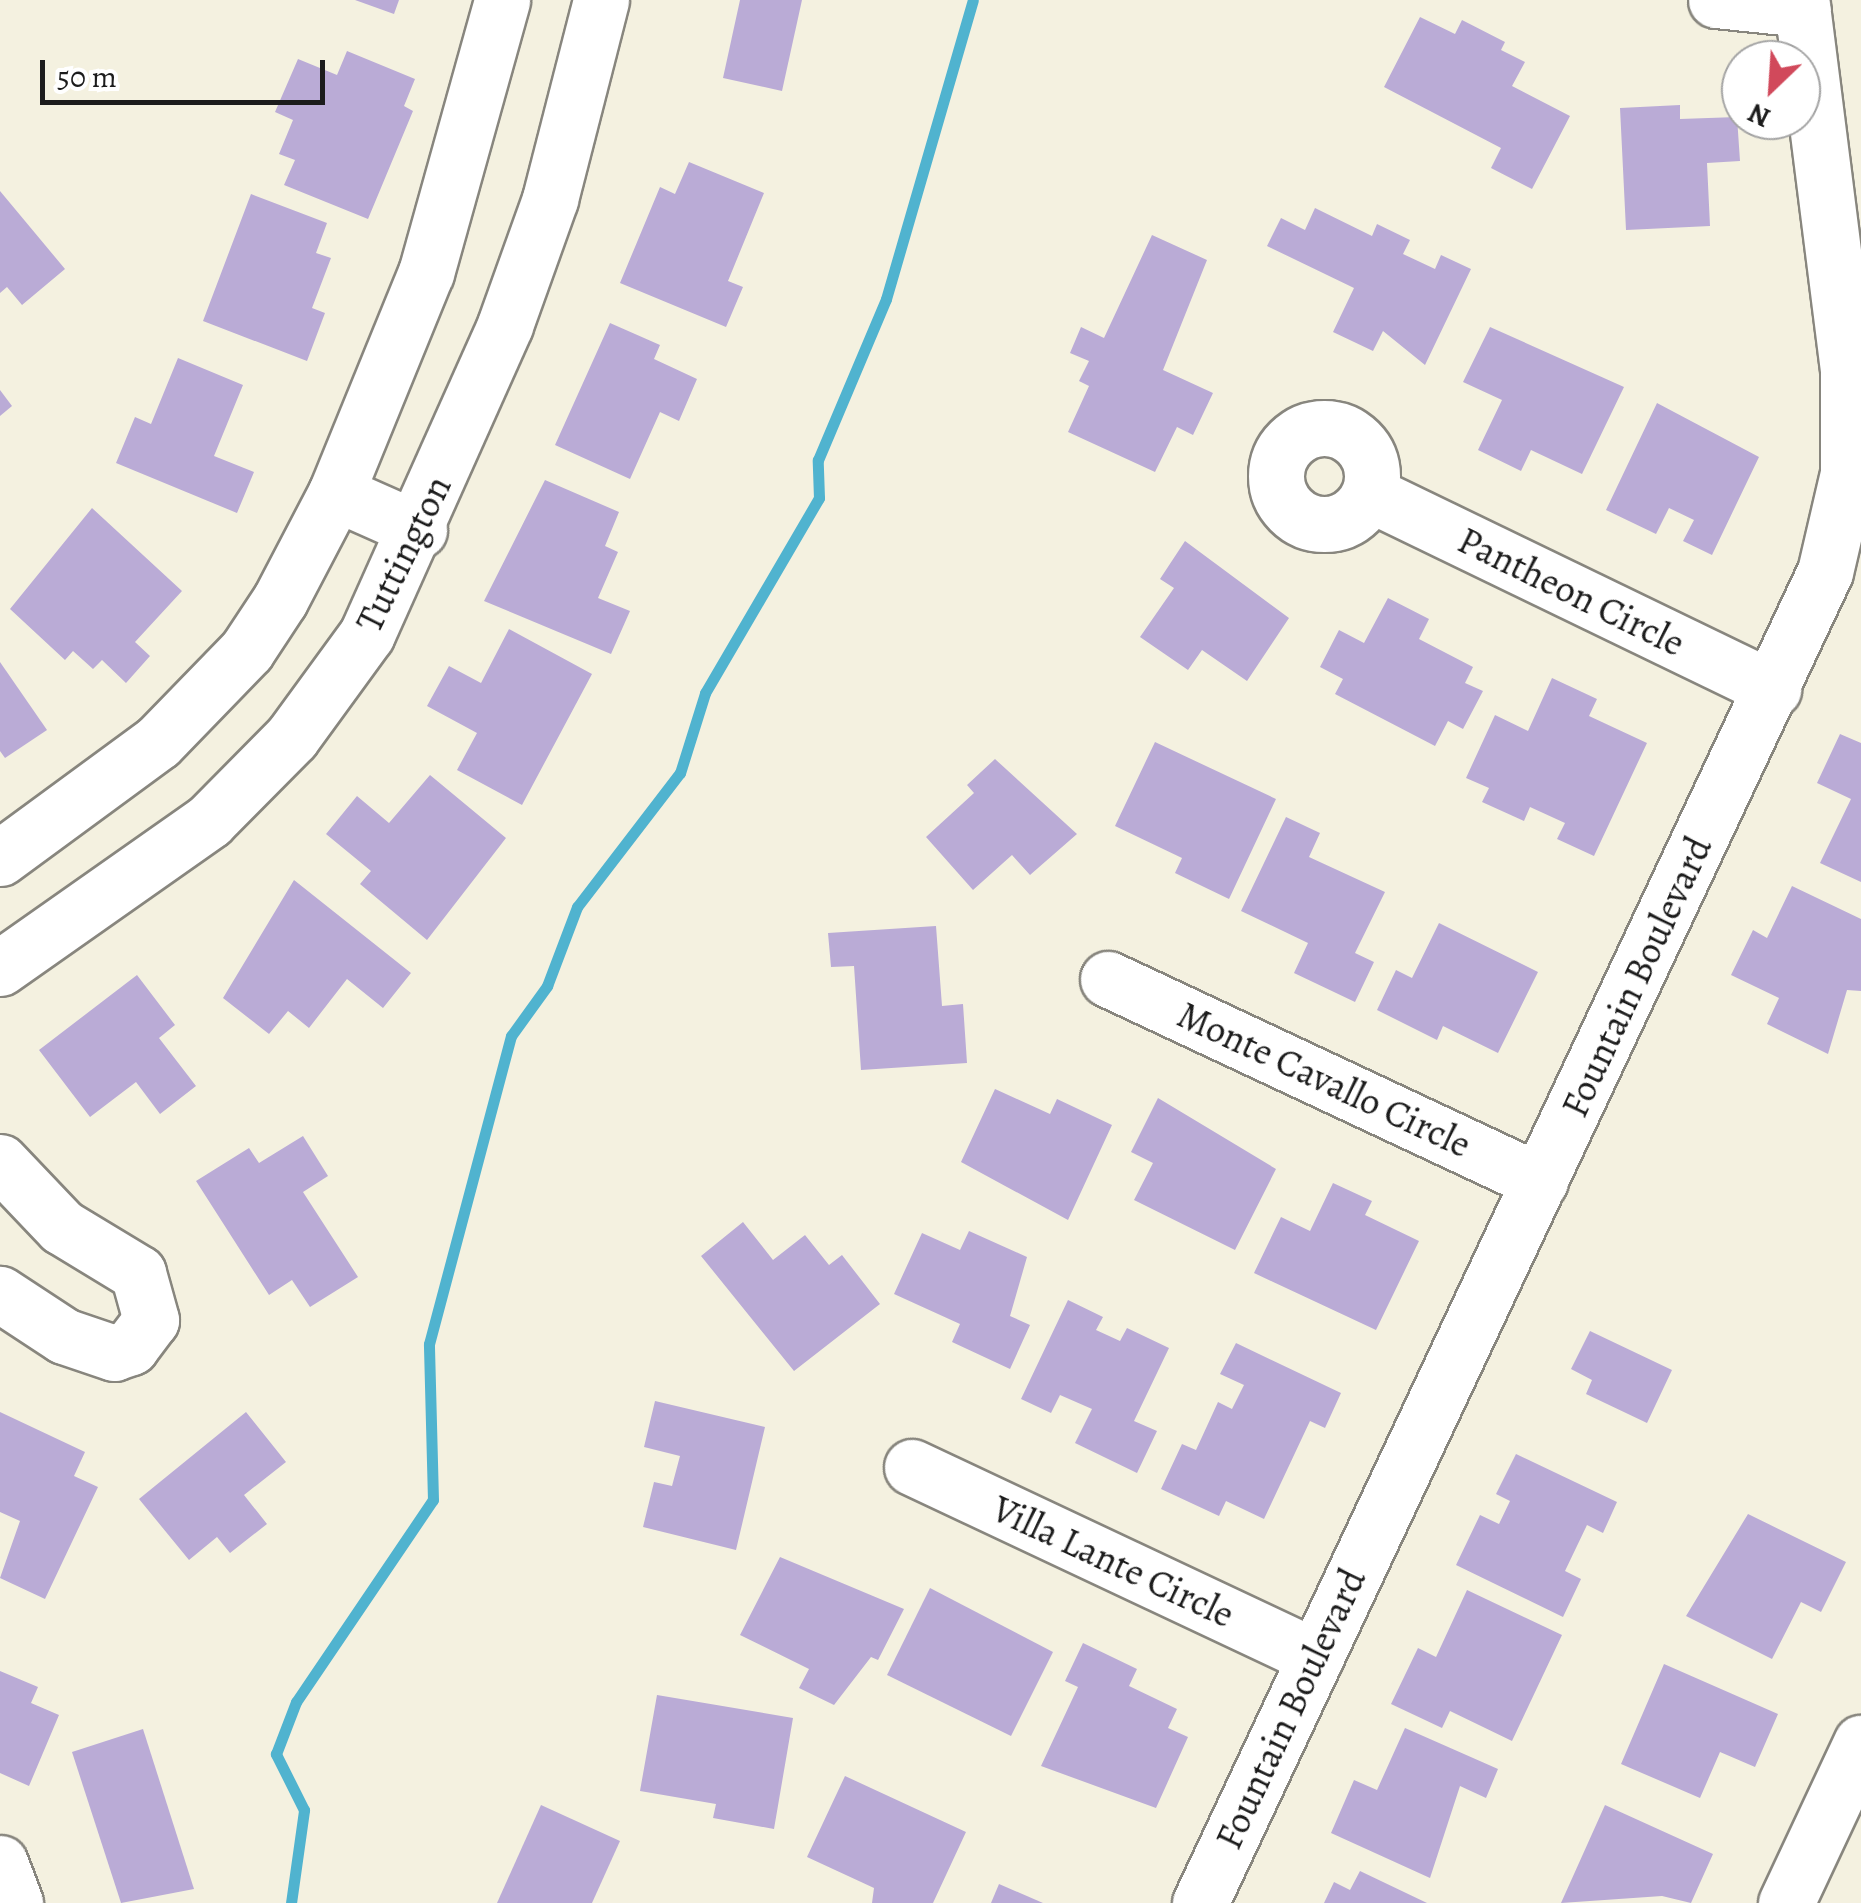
<!DOCTYPE html>
<style>
body{margin:0}
#map{position:relative;width:1861px;height:1903px;overflow:hidden;background:#f4f1e0;font-family:Alegreya,serif}
div>[style]{position:absolute}
[style*='--x']{left:calc(var(--x)*1px);top:calc(var(--y)*1px);width:calc(var(--w)*1px);rotate:calc(var(--a)*1deg)}
.stream>*{height:11px;margin:-5.5px;padding:0 5.5px;transform-origin:5.5px;border-radius:5.5px;background:#50b3cf}
.building>*{inset:0;background:#baabd6}
.roads{filter:drop-shadow(2px 0 #88867e) drop-shadow(-2px 0 #88867e) drop-shadow(0 2px #88867e) drop-shadow(0 -2px #88867e)}
.minor>*{height:55px;margin:-27.5px;padding:0 27.5px;transform-origin:27.5px;border-radius:27.5px;background:#fff}
.minor>.ring{margin:-27.5px;padding:0;box-sizing:content-box;background:none;border:55px solid #fff;border-radius:50%}
span{translate:-50% -50%;white-space:nowrap;text-align:center;line-height:1.15;-webkit-text-stroke:10px #fff;paint-order:stroke}
.street-label{font-size:38px;color:#1c1c1c}
.north{position:absolute;left:1721px;top:40px;width:100px;height:100px;box-sizing:border-box;background:#fff;border:2px solid #a4a4a4;border-radius:50%;rotate:205deg;font-size:28px;font-weight:700;line-height:40px;text-align:center;color:#1c1c1c}
.north::after{content:'';display:block;margin:auto;width:35px;height:45px;background:#d1495b;clip-path:polygon(50% 0,100% 100%,50% 72%,0 100%)}
.scale{position:absolute;left:40px;top:60px;width:285px;height:45px;box-sizing:border-box;border:5px solid #1c1c1c;border-top:0;padding-left:12px;font-size:30px;line-height:35px;white-space:nowrap;color:#1c1c1c;-webkit-text-stroke:8px #fff;paint-order:stroke}
</style>
<div id="map">
<div class="stream">
<div style="--x:291;--y:1903;--w:94;--a:-82"></div>
<div style="--x:304;--y:1810;--w:63;--a:-116.6"></div>
<div style="--x:276;--y:1754;--w:56;--a:-69"></div>
<div style="--x:296;--y:1702;--w:244;--a:-55.9"></div>
<div style="--x:433;--y:1500;--w:156;--a:-91.5"></div>
<div style="--x:429;--y:1344;--w:319;--a:-75.1"></div>
<div style="--x:511;--y:1036;--w:62;--a:-54.2"></div>
<div style="--x:547;--y:986;--w:85;--a:-69.2"></div>
<div style="--x:577;--y:907;--w:169;--a:-52.5"></div>
<div style="--x:680;--y:773;--w:84;--a:-72.6"></div>
<div style="--x:705;--y:693;--w:226;--a:-59.7"></div>
<div style="--x:819;--y:498;--w:38;--a:-92"></div>
<div style="--x:818;--y:460;--w:175;--a:-67.1"></div>
<div style="--x:886;--y:299;--w:311;--a:-73.8"></div>
</div>
<div class="building">
<div style="clip-path:polygon(355px 0,399px 0,394px 14px)"></div>
<div style="clip-path:polygon(740px 0,802px 0,782px 91px,723px 78px)"></div>
<div style="clip-path:polygon(1420px 17px,1455px 34px,1462px 20px,1505px 42px,1501px 50px,1525px 62px,1512px 86px,1570px 116px,1532px 189px,1491px 168px,1501px 148px,1384px 87px)"></div>
<div style="clip-path:polygon(347px 51px,415px 79px,404px 106px,413px 111px,368px 219px,284px 185px,295px 160px,279px 154px,293px 120px,275px 112px,298px 59px,337px 75px)"></div>
<div style="clip-path:polygon(1680px 105px,1680px 119px,1737px 117px,1740px 161px,1707px 163px,1710px 226px,1626px 230px,1620px 108px)"></div>
<div style="clip-path:polygon(689px 162px,764px 193px,728px 281px,743px 287px,726px 327px,620px 283px,660px 187px,675px 194px)"></div>
<div style="clip-path:polygon(0 191px,65px 269px,22px 305px,7px 287px,0 293px)"></div>
<div style="clip-path:polygon(251px 194px,327px 223px,316px 253px,331px 258px,312px 308px,325px 313px,307px 361px,203px 321px)"></div>
<div style="clip-path:polygon(1315px 208px,1372px 236px,1377px 224px,1410px 240px,1403px 254px,1435px 269px,1441px 255px,1471px 269px,1425px 365px,1383px 331px,1373px 351px,1333px 332px,1354px 288px,1267px 246px,1281px 218px,1305px 230px)"></div>
<div style="clip-path:polygon(1152px 235px,1207px 260px,1163px 370px,1213px 393px,1193px 435px,1177px 427px,1155px 472px,1068px 432px,1089px 386px,1079px 381px,1089px 361px,1070px 353px,1081px 327px,1104px 338px)"></div>
<div style="clip-path:polygon(610px 323px,660px 345px,654px 359px,697px 379px,679px 421px,660px 412px,630px 479px,555px 445px)"></div>
<div style="clip-path:polygon(1490px 327px,1624px 387px,1582px 474px,1531px 450px,1521px 471px,1478px 450px,1502px 400px,1463px 382px)"></div>
<div style="clip-path:polygon(178px 358px,243px 385px,214px 456px,254px 472px,237px 513px,116px 463px,135px 417px,151px 424px)"></div>
<div style="clip-path:polygon(0 390px,12px 406px,0 416px)"></div>
<div style="clip-path:polygon(1657px 403px,1759px 457px,1712px 555px,1683px 541px,1694px 520px,1669px 508px,1656px 534px,1606px 510px)"></div>
<div style="clip-path:polygon(545px 480px,619px 512px,605px 546px,618px 552px,598px 598px,630px 611px,611px 654px,484px 601px)"></div>
<div style="clip-path:polygon(92px 508px,182px 591px,135px 642px,150px 656px,126px 683px,102px 660px,93px 669px,73px 651px,65px 660px,10px 609px)"></div>
<div style="clip-path:polygon(1185px 541px,1289px 618px,1247px 681px,1202px 650px,1188px 670px,1140px 637px,1174px 588px,1160px 579px)"></div>
<div style="clip-path:polygon(1388px 598px,1429px 619px,1419px 639px,1473px 667px,1465px 683px,1483px 691px,1463px 729px,1448px 721px,1435px 746px,1335px 694px,1343px 679px,1320px 667px,1339px 630px,1364px 643px)"></div>
<div style="clip-path:polygon(509px 629px,592px 674px,522px 805px,457px 770px,477px 733px,427px 706px,449px 666px,481px 683px)"></div>
<div style="clip-path:polygon(0 662px,47px 730px,5px 758px,0 751px)"></div>
<div style="clip-path:polygon(1552px 678px,1597px 699px,1589px 716px,1647px 743px,1594px 856px,1557px 839px,1565px 823px,1530px 807px,1524px 821px,1482px 802px,1489px 788px,1466px 778px,1495px 715px,1528px 731px)"></div>
<div style="clip-path:polygon(1840px 734px,1861px 743px,1861px 882px,1820px 863px,1851px 799px,1817px 783px)"></div>
<div style="clip-path:polygon(1155px 742px,1276px 799px,1229px 899px,1175px 873px,1182px 858px,1115px 826px)"></div>
<div style="clip-path:polygon(995px 759px,1077px 834px,1030px 875px,1012px 855px,973px 890px,926px 837px,974px 793px,967px 785px)"></div>
<div style="clip-path:polygon(430px 775px,506px 838px,427px 940px,360px 884px,371px 871px,326px 834px,357px 796px,389px 823px)"></div>
<div style="clip-path:polygon(1286px 817px,1320px 833px,1309px 857px,1385px 892px,1355px 953px,1374px 962px,1355px 1002px,1294px 973px,1308px 943px,1241px 911px)"></div>
<div style="clip-path:polygon(294px 880px,411px 973px,383px 1008px,347px 979px,309px 1028px,288px 1011px,269px 1034px,223px 998px)"></div>
<div style="clip-path:polygon(1792px 886px,1861px 919px,1861px 991px,1847px 990px,1828px 1054px,1767px 1024px,1779px 998px,1731px 975px,1753px 930px,1767px 938px)"></div>
<div style="clip-path:polygon(1439px 923px,1538px 972px,1498px 1053px,1443px 1026px,1437px 1040px,1377px 1010px,1396px 970px,1412px 978px)"></div>
<div style="clip-path:polygon(936px 926px,942px 1006px,963px 1004px,967px 1063px,861px 1070px,854px 966px,831px 967px,828px 933px)"></div>
<div style="clip-path:polygon(137px 975px,175px 1025px,159px 1038px,196px 1086px,160px 1114px,136px 1082px,90px 1117px,39px 1050px)"></div>
<div style="clip-path:polygon(995px 1089px,1050px 1114px,1057px 1099px,1112px 1125px,1068px 1220px,961px 1162px)"></div>
<div style="clip-path:polygon(1158px 1098px,1276px 1169px,1235px 1250px,1134px 1200px,1153px 1163px,1131px 1152px)"></div>
<div style="clip-path:polygon(303px 1136px,328px 1176px,303px 1192px,358px 1277px,310px 1307px,292px 1280px,269px 1295px,196px 1181px,249px 1148px,259px 1163px)"></div>
<div style="clip-path:polygon(1333px 1183px,1372px 1201px,1365px 1215px,1419px 1241px,1376px 1330px,1254px 1273px,1281px 1217px,1310px 1231px)"></div>
<div style="clip-path:polygon(743px 1222px,773px 1260px,805px 1235px,829px 1265px,842px 1255px,880px 1304px,794px 1371px,701px 1256px)"></div>
<div style="clip-path:polygon(969px 1231px,1027px 1257px,1010px 1316px,1030px 1325px,1010px 1369px,952px 1342px,960px 1324px,894px 1294px,922px 1233px,960px 1250px)"></div>
<div style="clip-path:polygon(1068px 1300px,1103px 1317px,1096px 1330px,1120px 1341px,1127px 1328px,1169px 1348px,1134px 1421px,1157px 1431px,1137px 1473px,1075px 1443px,1092px 1409px,1060px 1395px,1051px 1413px,1021px 1399px)"></div>
<div style="clip-path:polygon(1590px 1331px,1672px 1370px,1647px 1423px,1586px 1394px,1592px 1380px,1571px 1369px)"></div>
<div style="clip-path:polygon(1236px 1343px,1341px 1393px,1325px 1428px,1310px 1421px,1264px 1519px,1226px 1501px,1219px 1516px,1161px 1489px,1182px 1444px,1196px 1450px,1218px 1402px,1232px 1409px,1244px 1385px,1220px 1374px)"></div>
<div style="clip-path:polygon(655px 1401px,765px 1427px,736px 1550px,643px 1527px,654px 1482px,672px 1486px,680px 1456px,644px 1447px)"></div>
<div style="clip-path:polygon(0 1412px,85px 1452px,74px 1476px,98px 1487px,45px 1599px,0 1578px,20px 1521px,0 1512px)"></div>
<div style="clip-path:polygon(246px 1412px,286px 1462px,244px 1495px,267px 1524px,230px 1553px,217px 1537px,189px 1560px,139px 1499px)"></div>
<div style="clip-path:polygon(1516px 1454px,1617px 1502px,1603px 1533px,1587px 1525px,1565px 1571px,1581px 1579px,1563px 1617px,1456px 1565px,1480px 1515px,1499px 1524px,1510px 1501px,1496px 1494px)"></div>
<div style="clip-path:polygon(1748px 1514px,1846px 1562px,1821px 1612px,1801px 1602px,1772px 1659px,1686px 1616px)"></div>
<div style="clip-path:polygon(780px 1557px,904px 1609px,878px 1660px,871px 1657px,834px 1705px,799px 1688px,809px 1669px,740px 1635px)"></div>
<div style="clip-path:polygon(930px 1588px,1053px 1652px,1011px 1736px,887px 1675px)"></div>
<div style="clip-path:polygon(1467px 1590px,1562px 1635px,1512px 1741px,1450px 1711px,1442px 1728px,1391px 1704px,1418px 1648px,1436px 1657px)"></div>
<div style="clip-path:polygon(1083px 1643px,1137px 1669px,1129px 1686px,1177px 1709px,1168px 1728px,1188px 1737px,1156px 1808px,1041px 1766px,1078px 1687px,1065px 1681px)"></div>
<div style="clip-path:polygon(1664px 1664px,1778px 1714px,1755px 1767px,1720px 1752px,1700px 1798px,1621px 1764px)"></div>
<div style="clip-path:polygon(0 1671px,38px 1687px,31px 1703px,59px 1715px,29px 1786px,0 1773px)"></div>
<div style="clip-path:polygon(657px 1695px,793px 1718px,774px 1829px,713px 1818px,716px 1804px,640px 1791px)"></div>
<div style="clip-path:polygon(1405px 1728px,1498px 1769px,1486px 1798px,1460px 1786px,1430px 1878px,1331px 1833px,1354px 1780px,1377px 1790px)"></div>
<div style="clip-path:polygon(143px 1729px,194px 1889px,121px 1903px,72px 1752px)"></div>
<div style="clip-path:polygon(845px 1776px,966px 1832px,933px 1903px,872px 1903px,874px 1888px,807px 1857px)"></div>
<div style="clip-path:polygon(541px 1805px,620px 1841px,592px 1903px,497px 1903px)"></div>
<div style="clip-path:polygon(1605px 1805px,1713px 1854px,1691px 1903px,1662px 1896px,1561px 1903px)"></div>
<div style="clip-path:polygon(1360px 1871px,1427px 1903px,1324px 1903px,1334px 1882px,1350px 1890px)"></div>
<div style="clip-path:polygon(999px 1884px,1043px 1903px,991px 1903px)"></div>
</div>
<div class="roads">
<div class="minor">
<div style="--x:1716;--y:0;--w:87;--a:5.9"></div>
<div class="ring" style="left:1276px;top:428px;width:41px;height:41px"></div>
<div style="--x:336;--y:493;--w:91;--a:24"></div>
<div style="--x:1370;--y:494;--w:448;--a:25.8"></div>
<div style="--x:0;--y:858;--w:196;--a:-36.3"></div>
<div style="--x:158;--y:742;--w:128;--a:-45.9"></div>
<div style="--x:247;--y:650;--w:60;--a:-56.6"></div>
<div style="--x:280;--y:600;--w:121;--a:-62.4"></div>
<div style="--x:336;--y:493;--w:238;--a:-67.8"></div>
<div style="--x:426;--y:273;--w:283;--a:-74.4"></div>
<div style="--x:0;--y:968;--w:256;--a:-35.1"></div>
<div style="--x:209;--y:821;--w:118;--a:-45.3"></div>
<div style="--x:292;--y:737;--w:127;--a:-53.9"></div>
<div style="--x:367;--y:634;--w:338;--a:-65.9"></div>
<div style="--x:505;--y:325;--w:134;--a:-70.3"></div>
<div style="--x:550;--y:199;--w:205;--a:-75.6"></div>
<div style="--x:1108;--y:979;--w:477;--a:25.1"></div>
<div style="--x:0;--y:1162;--w:90;--a:46.4"></div>
<div style="--x:62;--y:1227;--w:89;--a:31.2"></div>
<div style="--x:138;--y:1273;--w:49;--a:74.5"></div>
<div style="--x:151;--y:1320;--w:34;--a:127"></div>
<div style="--x:131;--y:1347;--w:18;--a:161"></div>
<div style="--x:114;--y:1353;--w:53;--a:-161.2"></div>
<div style="--x:64;--y:1336;--w:77;--a:-146.7"></div>
<div style="--x:912;--y:1467;--w:446;--a:25.2"></div>
<div style="--x:0;--y:1863;--w:43;--a:69.4"></div>
<div style="--x:1200;--y:1903;--w:1470;--a:-64.85"></div>
<div style="--x:1825;--y:572;--w:102;--a:-76.9"></div>
<div style="--x:1848;--y:473;--w:103;--a:-90"></div>
<div style="--x:1848;--y:370;--w:373;--a:-97.2"></div>
<div style="--x:1786;--y:1903;--w:177;--a:-64.9"></div>
</div>
</div>
<div class="street-label">
<span style="left:404px;top:554px;rotate:-64deg">Tuttington</span>
<span style="left:1571px;top:592px;rotate:26deg">Pantheon Circle</span>
<span style="left:1637px;top:977px;rotate:-65deg">Fountain Boulevard</span>
<span style="left:1324px;top:1080px;rotate:25deg">Monte Cavallo Circle</span>
<span style="left:1113px;top:1562px;rotate:25deg">Villa Lante Circle</span>
<span style="left:1291px;top:1709px;rotate:-65deg">Fountain Boulevard</span>
</div>
<div class="north">N</div>
<div class="scale">50 m</div>
</div>
